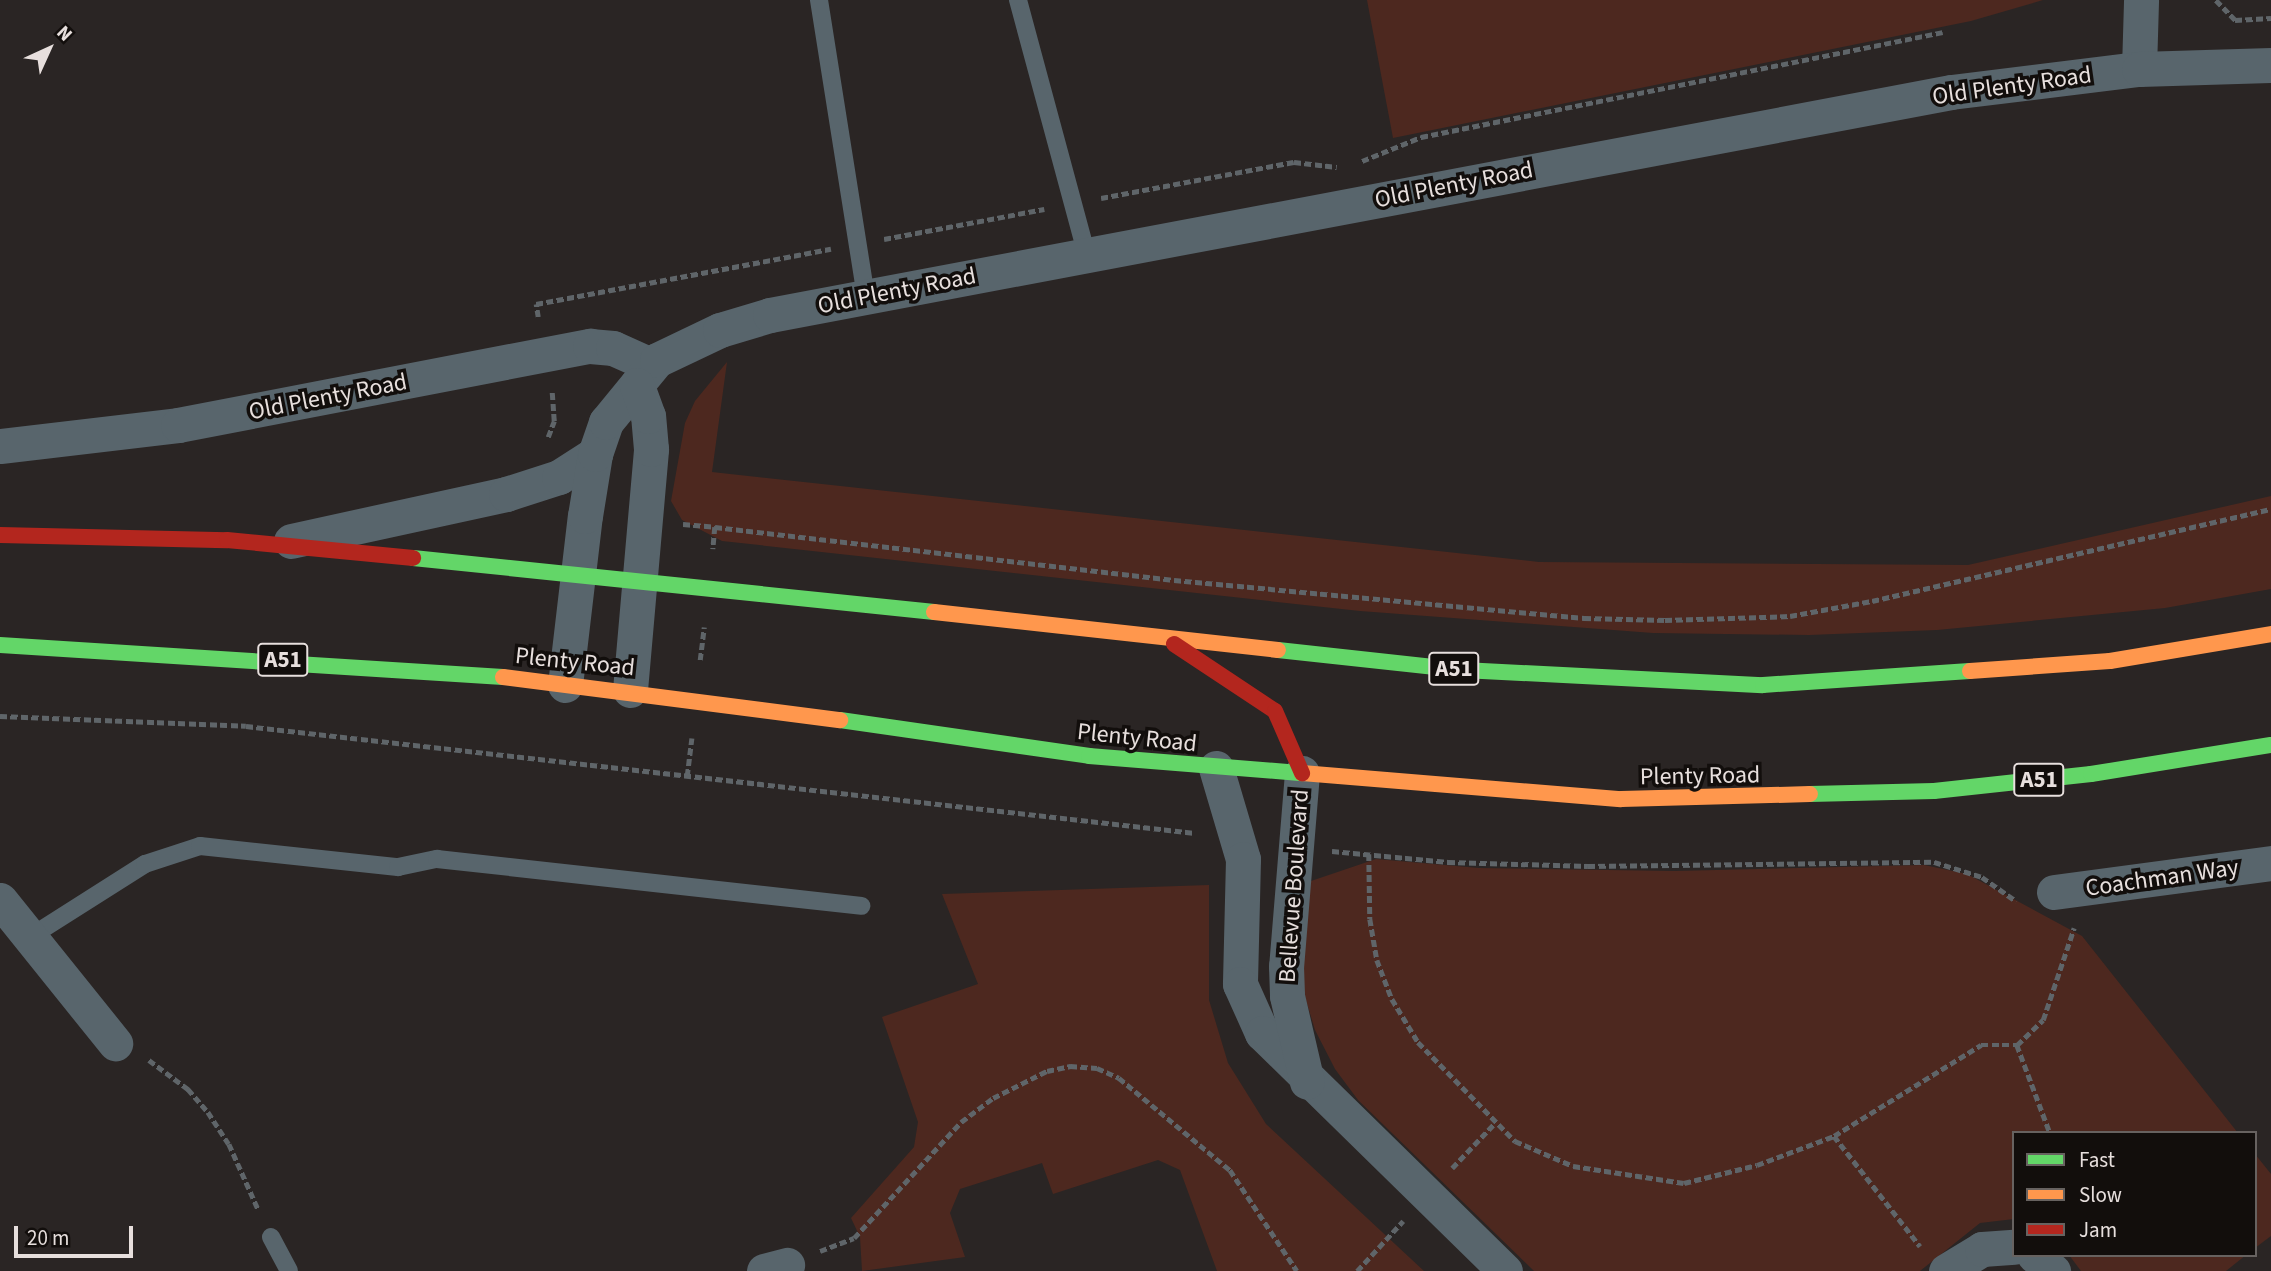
<!DOCTYPE html>
<style>
body{margin:0}
#map{position:relative;width:2271px;height:1271px;overflow:hidden;background:#2a2524;font-family:"Source Sans 3",sans-serif}
div>[style]{position:absolute}
[style*='--x']{left:calc(var(--x)*1px);top:calc(var(--y)*1px);width:calc(var(--w)*1px);rotate:calc(var(--a)*1deg)}
.green>*{inset:0;background:#4d281f}
.path>*{height:4.5px;margin-top:-2.25px;transform-origin:0;background:repeating-linear-gradient(90deg,#5f6569 0 7px,transparent 0 10.5px)}
.lane>*{height:18px;margin:-9px;padding:0 9px;transform-origin:9px;border-radius:9px;background:#58656c}
.street>*{height:35px;margin:-17.5px;padding:0 17.5px;transform-origin:17.5px;border-radius:17.5px;background:#58656c}
.fast>*{height:16px;margin:-8px;padding:0 8px;transform-origin:8px;border-radius:8px;background:#63d668}
.slow>*{height:16px;margin:-8px;padding:0 8px;transform-origin:8px;border-radius:8px;background:#ff974d}
.jam>*{height:16px;margin:-8px;padding:0 8px;transform-origin:8px;border-radius:8px;background:#b3261e}
span{translate:-50% -50%;white-space:nowrap;text-align:center;line-height:1.15;-webkit-text-stroke:7px #120e0c;paint-order:stroke}
.shield-label span{padding:2px 5px;background:#120e0c;border:2px solid;border-radius:5px;-webkit-text-stroke-width:0}
.shield-label{font-size:23px;color:#e7dfdd;font-weight:700}
.street-label{font-size:24px;color:#e7dfdd}
.legend{position:absolute;left:2012px;top:1131px;width:245px;height:126px;box-sizing:border-box;background:#120e0c;border:2px solid #676260;margin:0;padding:9px 12px;list-style:none;font-size:21px;color:#e7dfdd}
.legend li{display:flex;align-items:center;gap:14px;height:35px}
.legend b{width:35px;border:2px solid #676260}
.north{position:absolute;left:14px;top:14px;width:70px;height:70px;-webkit-text-stroke:5px #120e0c;paint-order:stroke;rotate:45deg;font-size:19px;font-weight:700;line-height:28px;text-align:center;color:#e7dfdd}
.north::after{content:'';display:block;margin:auto;width:24px;height:32px;background:#e7dfdd;clip-path:polygon(50% 0,100% 100%,50% 72%,0 100%)}
.scale{position:absolute;left:14px;top:1226px;width:119px;height:32px;box-sizing:border-box;border:4px solid #e7dfdd;border-top:0;padding-left:9px;font-size:21px;line-height:24px;white-space:nowrap;color:#e7dfdd;-webkit-text-stroke:5px #120e0c;paint-order:stroke}
</style>
<div id="map">
<div class="green">
<div style="clip-path:polygon(1367px 0,2043px 0,1971px 21px,1393px 138px)"></div>
<div style="clip-path:polygon(727px 362px,712px 472px,1539px 562px,1968px 565px,2271px 496px,2271px 589px,2165px 608px,1937px 630px,1809px 635px,1653px 633px,1360px 611px,722px 541px,682px 520px,671px 501px,685px 423px,695px 401px)"></div>
<div style="clip-path:polygon(1376px 859px,1479px 868px,1674px 871px,1924px 865px,1967px 874px,2082px 936px,2238px 1133px,2014px 1133px,2014px 1219px,1980px 1223px,1920px 1271px,1534px 1271px,1358px 1100px,1335px 1069px,1315px 1030px,1302px 987px,1302px 934px,1311px 881px)"></div>
<div style="clip-path:polygon(1209px 885px,1209px 1000px,1228px 1063px,1266px 1124px,1424px 1271px,1217px 1271px,1180px 1170px,1158px 1160px,1053px 1194px,1042px 1163px,960px 1189px,950px 1213px,965px 1257px,862px 1271px,860px 1237px,851px 1218px,914px 1147px,918px 1122px,882px 1017px,978px 984px,942px 894px)"></div>
<div style="clip-path:polygon(2255px 1154px,2271px 1174px,2271px 1236px,2255px 1248px)"></div>
<div style="clip-path:polygon(2069px 1255px,2246px 1255px,2226px 1271px,2081px 1271px)"></div>
</div>
<div class="path">
<div style="--x:2216;--y:0;--w:28;--a:46"></div>
<div style="--x:2235;--y:20;--w:36;--a:-3"></div>
<div style="--x:1362;--y:161;--w:64;--a:-22.1"></div>
<div style="--x:1421;--y:137;--w:532;--a:-11.37"></div>
<div style="--x:1101;--y:198;--w:196;--a:-10.6"></div>
<div style="--x:1294;--y:162;--w:43;--a:6.6"></div>
<div style="--x:884;--y:239;--w:163;--a:-10.6"></div>
<div style="--x:538;--y:317;--w:13;--a:-99"></div>
<div style="--x:536;--y:304;--w:300;--a:-10.6"></div>
<div style="--x:548;--y:437;--w:17;--a:-69"></div>
<div style="--x:554;--y:421;--w:30;--a:-94"></div>
<div style="--x:683;--y:524;--w:32;--a:5"></div>
<div style="--x:715;--y:527;--w:22;--a:95"></div>
<div style="--x:715;--y:527;--w:462;--a:6.6"></div>
<div style="--x:1174;--y:580;--w:412;--a:5.3"></div>
<div style="--x:1584;--y:618;--w:81;--a:1.4"></div>
<div style="--x:1665;--y:620;--w:125;--a:-1.8"></div>
<div style="--x:1790;--y:616;--w:83;--a:-10.4"></div>
<div style="--x:1872;--y:601;--w:409;--a:-13"></div>
<div style="--x:700;--y:660;--w:33;--a:-83"></div>
<div style="--x:0;--y:716;--w:246;--a:2.3"></div>
<div style="--x:246;--y:726;--w:955;--a:6.43"></div>
<div style="--x:687;--y:776;--w:38;--a:-83"></div>
<div style="--x:1332;--y:851;--w:117;--a:5.4"></div>
<div style="--x:1448;--y:862;--w:140;--a:1.6"></div>
<div style="--x:1588;--y:866;--w:346;--a:-0.7"></div>
<div style="--x:1934;--y:862;--w:50;--a:17.4"></div>
<div style="--x:1982;--y:877;--w:42;--a:35.2"></div>
<div style="--x:1369;--y:854;--w:65;--a:89.1"></div>
<div style="--x:1370;--y:919;--w:42;--a:80.3"></div>
<div style="--x:1377;--y:960;--w:42;--a:69"></div>
<div style="--x:1392;--y:999;--w:50;--a:58.8"></div>
<div style="--x:1418;--y:1042;--w:139;--a:45.6"></div>
<div style="--x:1515;--y:1141;--w:63;--a:23.3"></div>
<div style="--x:1573;--y:1166;--w:112;--a:8.7"></div>
<div style="--x:1684;--y:1183;--w:75;--a:-13.9"></div>
<div style="--x:1757;--y:1165;--w:82;--a:-20.6"></div>
<div style="--x:1834;--y:1136;--w:140;--a:52"></div>
<div style="--x:2017;--y:1045;--w:94;--a:69.4"></div>
<div style="--x:149;--y:1060;--w:49;--a:36.6"></div>
<div style="--x:188;--y:1089;--w:30;--a:49"></div>
<div style="--x:208;--y:1112;--w:38;--a:57"></div>
<div style="--x:229;--y:1144;--w:73;--a:65.9"></div>
<div style="--x:1834;--y:1136;--w:173;--a:-31.8"></div>
<div style="--x:1981;--y:1045;--w:36;--a:0"></div>
<div style="--x:2017;--y:1045;--w:36;--a:-44"></div>
<div style="--x:2043;--y:1020;--w:97;--a:-71.4"></div>
<div style="--x:1452;--y:1168;--w:62;--a:-46.3"></div>
<div style="--x:820;--y:1251;--w:36;--a:-21"></div>
<div style="--x:854;--y:1238;--w:158;--a:-47.3"></div>
<div style="--x:961;--y:1122;--w:40;--a:-37"></div>
<div style="--x:993;--y:1098;--w:60;--a:-26.6"></div>
<div style="--x:1047;--y:1071;--w:24;--a:-12"></div>
<div style="--x:1070;--y:1066;--w:27;--a:4"></div>
<div style="--x:1097;--y:1068;--w:24;--a:24"></div>
<div style="--x:1119;--y:1078;--w:144;--a:39.7"></div>
<div style="--x:1230;--y:1170;--w:121;--a:56.4"></div>
<div style="--x:1357;--y:1271;--w:68;--a:-47.4"></div>
</div>
<div class="lane">
<div style="--x:819;--y:0;--w:301;--a:81"></div>
<div style="--x:1018;--y:0;--w:265;--a:74.9"></div>
<div style="--x:30;--y:937;--w:136;--a:-32.4"></div>
<div style="--x:145;--y:864;--w:58;--a:-18.1"></div>
<div style="--x:200;--y:846;--w:199;--a:6.1"></div>
<div style="--x:398;--y:867;--w:40;--a:-12"></div>
<div style="--x:437;--y:859;--w:427;--a:6.3"></div>
<div style="--x:271;--y:1237;--w:38;--a:62"></div>
</div>
<div class="street">
<div style="--x:2139;--y:69;--w:69;--a:-88.3"></div>
<div style="--x:0;--y:446;--w:179;--a:-6.7"></div>
<div style="--x:178;--y:425;--w:420;--a:-10.9"></div>
<div style="--x:590;--y:346;--w:23;--a:5"></div>
<div style="--x:613;--y:348;--w:42;--a:24.1"></div>
<div style="--x:291;--y:541;--w:220;--a:-12.3"></div>
<div style="--x:506;--y:494;--w:56;--a:-17.8"></div>
<div style="--x:559;--y:477;--w:43;--a:-32.6"></div>
<div style="--x:565;--y:685;--w:170;--a:-83.3"></div>
<div style="--x:585;--y:516;--w:63;--a:-80.8"></div>
<div style="--x:595;--y:454;--w:34;--a:-71"></div>
<div style="--x:606;--y:422;--w:80;--a:-50.6"></div>
<div style="--x:657;--y:360;--w:70;--a:-25.5"></div>
<div style="--x:720;--y:330;--w:52;--a:-16.7"></div>
<div style="--x:770;--y:315;--w:1202;--a:-10.69"></div>
<div style="--x:1951;--y:92;--w:189;--a:-7"></div>
<div style="--x:2139;--y:69;--w:132;--a:-1.7"></div>
<div style="--x:630;--y:690;--w:242;--a:-85"></div>
<div style="--x:651;--y:449;--w:33;--a:-95"></div>
<div style="--x:648;--y:416;--w:33;--a:-110"></div>
<div style="--x:1216;--y:768;--w:95;--a:73.5"></div>
<div style="--x:1243;--y:859;--w:125;--a:91.4"></div>
<div style="--x:1240;--y:984;--w:54;--a:65.8"></div>
<div style="--x:1262;--y:1033;--w:340;--a:44.4"></div>
<div style="--x:1302;--y:773;--w:194;--a:94.7"></div>
<div style="--x:1286;--y:966;--w:30;--a:88"></div>
<div style="--x:1287;--y:996;--w:88;--a:76.9"></div>
<div style="--x:2054;--y:892;--w:219;--a:-7.6"></div>
<div style="--x:0;--y:900;--w:184;--a:51.2"></div>
<div style="--x:2034;--y:1255;--w:25;--a:40"></div>
<div style="--x:764;--y:1271;--w:24;--a:-15"></div>
<div style="--x:1946;--y:1271;--w:42;--a:-31.4"></div>
<div style="--x:1982;--y:1249;--w:32;--a:-4"></div>
</div>
<div class="fast">
<div style="--x:413;--y:558;--w:524;--a:5.92"></div>
<div style="--x:0;--y:645;--w:504;--a:3.64"></div>
<div style="--x:1278;--y:650;--w:186;--a:6.2"></div>
<div style="--x:1463;--y:670;--w:300;--a:2.9"></div>
<div style="--x:1763;--y:685;--w:207;--a:-3.9"></div>
<div style="--x:840;--y:720;--w:252;--a:8.2"></div>
<div style="--x:1089;--y:756;--w:214;--a:4.6"></div>
<div style="--x:1810;--y:794;--w:124;--a:-1.4"></div>
<div style="--x:1934;--y:791;--w:158;--a:-6.2"></div>
<div style="--x:2091;--y:774;--w:182;--a:-9.2"></div>
</div>
<div class="slow">
<div style="--x:934;--y:612;--w:346;--a:6.3"></div>
<div style="--x:1970;--y:671;--w:140;--a:-4.1"></div>
<div style="--x:2110;--y:661;--w:163;--a:-9.5"></div>
<div style="--x:503;--y:677;--w:340;--a:7.3"></div>
<div style="--x:1302;--y:773;--w:320;--a:4.7"></div>
<div style="--x:1621;--y:799;--w:189;--a:-1.5"></div>
</div>
<div class="jam">
<div style="--x:0;--y:535;--w:227;--a:1.3"></div>
<div style="--x:227;--y:540;--w:187;--a:5.5"></div>
<div style="--x:1174;--y:644;--w:121;--a:33.6"></div>
<div style="--x:1275;--y:711;--w:68;--a:66.5"></div>
</div>
<div class="shield-label">
<span style="left:283px;top:660px">A51</span>
<span style="left:1454px;top:669px">A51</span>
<span style="left:2039px;top:780px">A51</span>
</div>
<div class="street-label">
<span style="left:2012px;top:86px;rotate:-8deg">Old Plenty Road</span>
<span style="left:1454px;top:185px;rotate:-11deg">Old Plenty Road</span>
<span style="left:897px;top:291px;rotate:-11deg">Old Plenty Road</span>
<span style="left:328px;top:397px;rotate:-11deg">Old Plenty Road</span>
<span style="left:575px;top:662px;rotate:6deg">Plenty Road</span>
<span style="left:1137px;top:738px;rotate:6deg">Plenty Road</span>
<span style="left:1700px;top:776px;rotate:-1deg">Plenty Road</span>
<span style="left:2162px;top:878px;rotate:-8deg">Coachman Way</span>
<span style="left:1294px;top:886px;rotate:-86deg">Bellevue Boulevard</span>
</div>
<ul class="legend">
<li><b style="height:9px;background:#63d668"></b>Fast</li>
<li><b style="height:9px;background:#ff974d"></b>Slow</li>
<li><b style="height:9px;background:#b3261e"></b>Jam</li>
</ul>
<div class="north">N</div>
<div class="scale">20 m</div>
</div>
